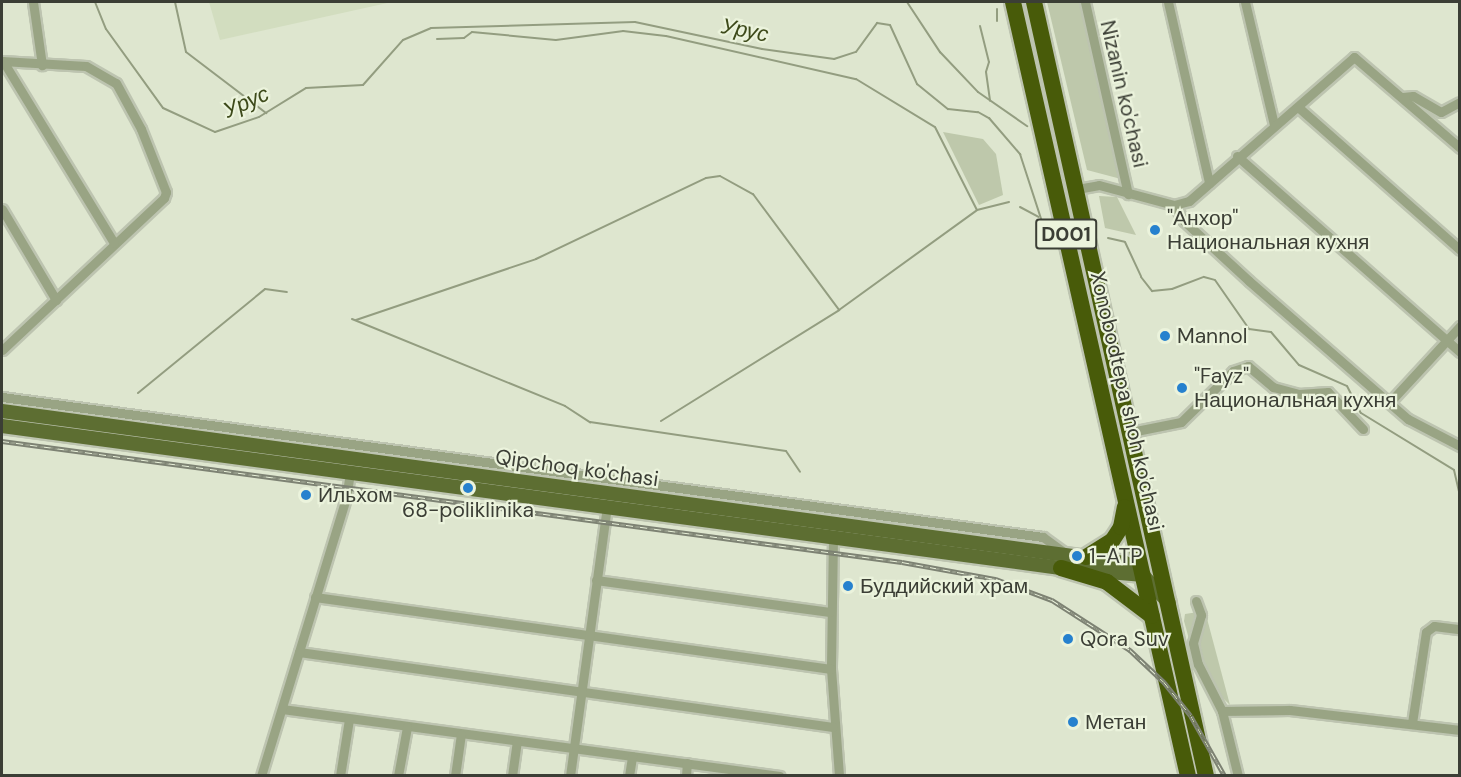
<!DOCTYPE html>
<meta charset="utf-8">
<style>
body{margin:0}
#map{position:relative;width:1461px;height:777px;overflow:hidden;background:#dee6cf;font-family:"DM Sans",sans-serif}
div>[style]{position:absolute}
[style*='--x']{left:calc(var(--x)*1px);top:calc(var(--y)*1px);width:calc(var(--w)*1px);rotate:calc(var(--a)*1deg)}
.built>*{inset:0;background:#d2ddbf}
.green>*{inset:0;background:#bec8ab}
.stream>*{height:2px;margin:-1px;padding:0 1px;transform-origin:1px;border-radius:1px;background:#939d80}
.roads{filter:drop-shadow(2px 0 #bdc4b0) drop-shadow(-2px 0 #bdc4b0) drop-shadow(0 2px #bdc4b0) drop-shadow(0 -2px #bdc4b0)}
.street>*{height:9px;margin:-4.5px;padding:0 4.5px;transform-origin:4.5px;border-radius:4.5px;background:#99a484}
.primary>*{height:14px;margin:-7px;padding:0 7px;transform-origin:7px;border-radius:7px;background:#5d6e32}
.highway>*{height:16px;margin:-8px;padding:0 8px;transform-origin:8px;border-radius:8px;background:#485b09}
.rail>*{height:4.5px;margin-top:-2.25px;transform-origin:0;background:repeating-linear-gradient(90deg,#ebf3dc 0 7px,#7d8273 0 14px);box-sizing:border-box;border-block:2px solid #7d8273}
.dots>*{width:16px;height:16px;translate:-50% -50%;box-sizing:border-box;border:3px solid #ebf3dc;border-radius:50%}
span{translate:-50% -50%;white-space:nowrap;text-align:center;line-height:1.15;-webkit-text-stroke:4.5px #ebf3dc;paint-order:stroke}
.shield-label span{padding:2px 4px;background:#ebf3dc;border:2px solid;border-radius:4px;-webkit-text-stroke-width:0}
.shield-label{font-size:20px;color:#3b3e35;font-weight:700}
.street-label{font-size:21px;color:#3b3e35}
.poi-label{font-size:21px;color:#3b3e35}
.left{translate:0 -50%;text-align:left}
.water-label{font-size:22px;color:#3d4a1a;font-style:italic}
.frame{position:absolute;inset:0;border:3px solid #3b3e35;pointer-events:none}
</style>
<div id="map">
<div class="built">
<div style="clip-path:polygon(209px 2px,392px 2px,220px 40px)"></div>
</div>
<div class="green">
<div style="clip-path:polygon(1022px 2px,1026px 2px,1103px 343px,1099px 343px)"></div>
<div style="clip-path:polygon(1047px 2px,1081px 2px,1121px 179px,1087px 170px)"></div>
<div style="clip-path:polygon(943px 132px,983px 139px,996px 154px,1003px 195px,979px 205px)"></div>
<div style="clip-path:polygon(1099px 196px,1117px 197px,1136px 235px,1105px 228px)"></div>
<div style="clip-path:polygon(1110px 372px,1151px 558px,1148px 557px,1106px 373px)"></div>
<div style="clip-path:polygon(1205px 611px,1230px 705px,1199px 675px,1184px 621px,1185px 614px)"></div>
</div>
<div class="stream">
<div style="--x:95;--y:2;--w:29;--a:68"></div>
<div style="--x:106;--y:29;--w:97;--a:54.2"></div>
<div style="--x:163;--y:108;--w:57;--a:24.8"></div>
<div style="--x:215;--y:132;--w:46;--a:-18.8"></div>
<div style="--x:259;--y:117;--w:55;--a:-31.7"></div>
<div style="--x:306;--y:88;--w:57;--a:-3"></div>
<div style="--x:363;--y:85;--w:60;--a:-48.4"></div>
<div style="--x:403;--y:40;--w:30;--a:-23"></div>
<div style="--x:431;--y:28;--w:204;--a:-1.7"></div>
<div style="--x:635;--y:22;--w:130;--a:12"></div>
<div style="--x:762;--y:49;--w:73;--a:7.9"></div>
<div style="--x:834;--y:59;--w:23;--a:-18"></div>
<div style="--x:856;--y:52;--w:36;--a:-54"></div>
<div style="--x:877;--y:23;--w:13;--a:9"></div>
<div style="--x:890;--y:25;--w:65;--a:65.4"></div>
<div style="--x:917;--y:84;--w:40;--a:39"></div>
<div style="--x:948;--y:109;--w:30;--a:6"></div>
<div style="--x:978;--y:112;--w:13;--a:29"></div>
<div style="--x:989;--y:118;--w:48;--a:49.3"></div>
<div style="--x:1020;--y:154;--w:90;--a:72"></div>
<div style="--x:1048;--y:240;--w:10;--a:37"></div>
<div style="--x:175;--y:2;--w:51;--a:77.6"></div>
<div style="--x:186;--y:52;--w:101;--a:37.3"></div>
<div style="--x:907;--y:2;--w:60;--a:56.6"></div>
<div style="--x:940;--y:52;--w:55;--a:46.5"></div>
<div style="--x:978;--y:92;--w:60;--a:34.8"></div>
<div style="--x:997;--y:21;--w:12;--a:-90"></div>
<div style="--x:980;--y:26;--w:37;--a:76"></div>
<div style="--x:989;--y:62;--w:10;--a:107"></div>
<div style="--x:986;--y:72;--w:29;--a:82"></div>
<div style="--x:437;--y:39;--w:27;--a:-2"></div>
<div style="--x:464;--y:38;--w:10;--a:-37"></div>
<div style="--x:472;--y:32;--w:84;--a:5.4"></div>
<div style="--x:556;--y:40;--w:68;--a:-7.7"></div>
<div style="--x:623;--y:31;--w:43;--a:6.6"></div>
<div style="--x:666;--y:36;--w:195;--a:12.8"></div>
<div style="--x:856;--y:79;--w:92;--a:31.3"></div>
<div style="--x:935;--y:127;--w:93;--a:63.2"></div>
<div style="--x:1020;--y:207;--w:21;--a:28"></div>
<div style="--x:1108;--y:238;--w:17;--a:13"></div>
<div style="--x:1125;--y:242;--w:38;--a:65"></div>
<div style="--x:1141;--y:277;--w:18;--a:52"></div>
<div style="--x:1152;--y:291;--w:20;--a:-6"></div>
<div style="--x:1172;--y:289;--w:34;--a:-21"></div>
<div style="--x:1204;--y:277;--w:11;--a:15"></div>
<div style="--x:1215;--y:280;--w:60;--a:55.2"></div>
<div style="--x:1249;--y:329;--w:22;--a:8"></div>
<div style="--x:1271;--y:332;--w:43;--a:49.7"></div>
<div style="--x:1299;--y:365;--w:52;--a:23.6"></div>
<div style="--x:1347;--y:386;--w:30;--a:63"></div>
<div style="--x:1361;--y:413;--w:109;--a:31.5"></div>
<div style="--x:1454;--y:470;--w:27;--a:77"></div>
<div style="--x:352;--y:319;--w:230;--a:22.2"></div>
<div style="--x:565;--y:406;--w:30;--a:33"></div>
<div style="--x:590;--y:422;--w:198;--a:8.4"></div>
<div style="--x:786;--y:451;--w:25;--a:56"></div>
<div style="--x:356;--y:320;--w:190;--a:-18.7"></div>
<div style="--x:536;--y:259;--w:188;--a:-25.5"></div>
<div style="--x:706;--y:178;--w:14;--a:-8"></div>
<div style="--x:720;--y:176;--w:38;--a:29"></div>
<div style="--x:753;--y:194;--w:144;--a:53.4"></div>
<div style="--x:138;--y:393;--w:164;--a:-39.3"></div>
<div style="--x:265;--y:289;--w:22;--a:8"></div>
<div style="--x:661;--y:421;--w:210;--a:-31.9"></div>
<div style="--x:839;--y:310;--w:170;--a:-35.9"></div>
<div style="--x:977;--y:210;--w:33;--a:-14"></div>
</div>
<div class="roads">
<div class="street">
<div style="--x:33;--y:2;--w:64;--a:81.9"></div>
<div style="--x:1085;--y:2;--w:197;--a:77.4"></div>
<div style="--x:1168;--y:2;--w:186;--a:77.2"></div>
<div style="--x:1245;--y:2;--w:126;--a:76.7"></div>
<div style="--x:2;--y:61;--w:84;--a:3.4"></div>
<div style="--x:86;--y:66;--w:34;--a:30"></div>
<div style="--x:116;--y:83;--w:52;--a:61.5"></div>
<div style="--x:141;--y:129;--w:68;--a:68.4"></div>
<div style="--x:166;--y:192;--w:6;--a:108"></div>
<div style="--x:164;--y:198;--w:222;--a:136.8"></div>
<div style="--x:3;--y:61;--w:213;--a:58.6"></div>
<div style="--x:1403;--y:97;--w:10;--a:-6"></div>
<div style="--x:1413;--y:96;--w:32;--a:30"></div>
<div style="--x:1441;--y:112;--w:21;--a:-28"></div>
<div style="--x:1298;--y:107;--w:216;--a:41.4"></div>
<div style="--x:1237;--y:156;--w:297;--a:41.3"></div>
<div style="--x:1077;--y:189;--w:22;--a:-10"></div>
<div style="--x:1099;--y:185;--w:78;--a:14.9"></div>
<div style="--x:1174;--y:205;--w:16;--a:-15"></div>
<div style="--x:1189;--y:201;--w:219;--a:-41.1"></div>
<div style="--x:1354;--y:57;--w:140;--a:40.6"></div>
<div style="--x:1174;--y:205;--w:19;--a:58"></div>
<div style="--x:1184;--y:221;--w:88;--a:42.7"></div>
<div style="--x:1249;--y:281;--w:211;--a:41"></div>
<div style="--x:1408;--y:419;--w:59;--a:27.4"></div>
<div style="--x:2;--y:209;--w:106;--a:59.3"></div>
<div style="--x:2;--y:397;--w:1050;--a:7.66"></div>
<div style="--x:1043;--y:537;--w:31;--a:36"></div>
<div style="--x:1389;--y:403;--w:105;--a:-47.3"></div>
<div style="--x:1131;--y:432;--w:51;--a:-11.3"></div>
<div style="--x:1181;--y:422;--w:73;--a:-44.4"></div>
<div style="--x:1233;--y:371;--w:16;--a:-18"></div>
<div style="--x:1248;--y:366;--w:33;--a:40"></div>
<div style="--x:1273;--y:387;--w:27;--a:15"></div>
<div style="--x:1299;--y:394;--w:29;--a:-4"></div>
<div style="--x:1328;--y:392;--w:51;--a:46.6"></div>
<div style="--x:833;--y:538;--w:131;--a:90.9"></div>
<div style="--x:831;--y:669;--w:107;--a:85.7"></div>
<div style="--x:596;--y:580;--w:236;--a:7.8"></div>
<div style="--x:315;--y:597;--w:521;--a:7.94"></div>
<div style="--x:1196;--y:601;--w:15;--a:70"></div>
<div style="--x:1201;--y:615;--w:29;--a:106"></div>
<div style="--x:1193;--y:643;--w:22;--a:77"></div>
<div style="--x:1198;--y:664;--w:53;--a:62.9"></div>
<div style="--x:1222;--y:711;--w:67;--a:76.2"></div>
<div style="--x:299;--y:652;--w:539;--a:7.99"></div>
<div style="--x:282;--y:709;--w:502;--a:7.66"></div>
<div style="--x:1222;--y:711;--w:68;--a:-0.8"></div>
<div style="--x:1290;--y:710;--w:171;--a:6.7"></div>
<div style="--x:1412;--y:723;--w:92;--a:-81.3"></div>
<div style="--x:1426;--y:632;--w:10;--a:-37"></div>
<div style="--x:1434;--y:626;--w:26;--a:7"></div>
<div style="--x:261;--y:776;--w:291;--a:-73"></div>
<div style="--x:346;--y:498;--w:25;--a:-81"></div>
<div style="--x:340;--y:776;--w:58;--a:-81"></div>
<div style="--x:398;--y:776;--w:50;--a:-79.6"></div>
<div style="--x:455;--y:776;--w:42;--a:-81.9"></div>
<div style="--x:512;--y:776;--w:35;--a:-82"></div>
<div style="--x:570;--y:776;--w:272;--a:-82.2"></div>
<div style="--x:629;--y:776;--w:20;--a:-81"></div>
<div style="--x:686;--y:776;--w:13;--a:-86"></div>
</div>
<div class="primary">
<div style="--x:2;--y:411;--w:1133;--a:7.71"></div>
<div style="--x:1125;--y:563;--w:15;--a:28"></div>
<div style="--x:1138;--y:570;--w:45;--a:46.8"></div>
<div style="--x:2;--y:426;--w:1068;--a:7.64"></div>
<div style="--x:1061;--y:568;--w:83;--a:4.8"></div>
</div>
<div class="highway">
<div style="--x:1013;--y:2;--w:794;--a:77.26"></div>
<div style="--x:1034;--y:2;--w:793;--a:77.47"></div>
<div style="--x:1086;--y:557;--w:31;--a:-32"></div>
<div style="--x:1112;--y:541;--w:17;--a:-57"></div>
<div style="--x:1121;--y:527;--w:20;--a:-79"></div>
<div style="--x:1061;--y:568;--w:48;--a:16.9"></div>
<div style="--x:1107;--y:582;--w:56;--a:37.1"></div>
</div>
</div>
<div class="rail">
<div style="--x:2;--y:441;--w:908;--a:7.66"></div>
<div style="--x:902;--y:562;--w:96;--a:10.3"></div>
<div style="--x:996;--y:579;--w:60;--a:20.6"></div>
<div style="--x:1052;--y:600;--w:93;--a:32.7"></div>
<div style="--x:1130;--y:650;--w:47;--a:43.3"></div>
<div style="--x:1164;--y:682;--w:43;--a:51.5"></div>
<div style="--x:1191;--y:716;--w:69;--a:60.5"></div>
</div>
<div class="dots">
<div style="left:1155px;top:230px;background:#2681ce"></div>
<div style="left:1165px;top:336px;background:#2681ce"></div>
<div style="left:1182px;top:388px;background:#2681ce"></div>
<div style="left:468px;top:488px;background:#2681ce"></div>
<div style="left:306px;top:495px;background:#2681ce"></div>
<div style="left:1077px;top:556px;background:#2681ce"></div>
<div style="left:848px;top:586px;background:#2681ce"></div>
<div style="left:1068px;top:639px;background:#2681ce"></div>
<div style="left:1073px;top:722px;background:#2681ce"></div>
</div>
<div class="shield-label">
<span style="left:1066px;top:234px">D001</span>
</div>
<div class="street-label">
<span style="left:1124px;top:94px;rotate:77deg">Nizanin ko'chasi</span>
<span style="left:1127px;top:401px;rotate:77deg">Xonobodtepa shoh ko'chasi</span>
<span style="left:577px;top:468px;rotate:8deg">Qipchoq ko'chasi</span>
</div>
<div class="poi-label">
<span class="left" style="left:1167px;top:230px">"Анхор"<br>Национальная кухня</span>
<span class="left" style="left:1177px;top:336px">Mannol</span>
<span class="left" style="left:1194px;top:388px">"Fayz"<br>Национальная кухня</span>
<span class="left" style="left:318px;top:495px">Ильхом</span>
<span style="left:468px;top:510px">68-poliklinika</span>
<span class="left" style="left:1089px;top:556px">1-ATP</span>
<span class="left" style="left:860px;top:586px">Буддийский храм</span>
<span class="left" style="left:1080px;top:639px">Qora Suv</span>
<span class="left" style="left:1085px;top:722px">Метан</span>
</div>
<div class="water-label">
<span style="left:745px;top:30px;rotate:11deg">Урус</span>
<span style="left:246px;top:102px;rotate:-24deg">Урус</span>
</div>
<div class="frame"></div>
</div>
